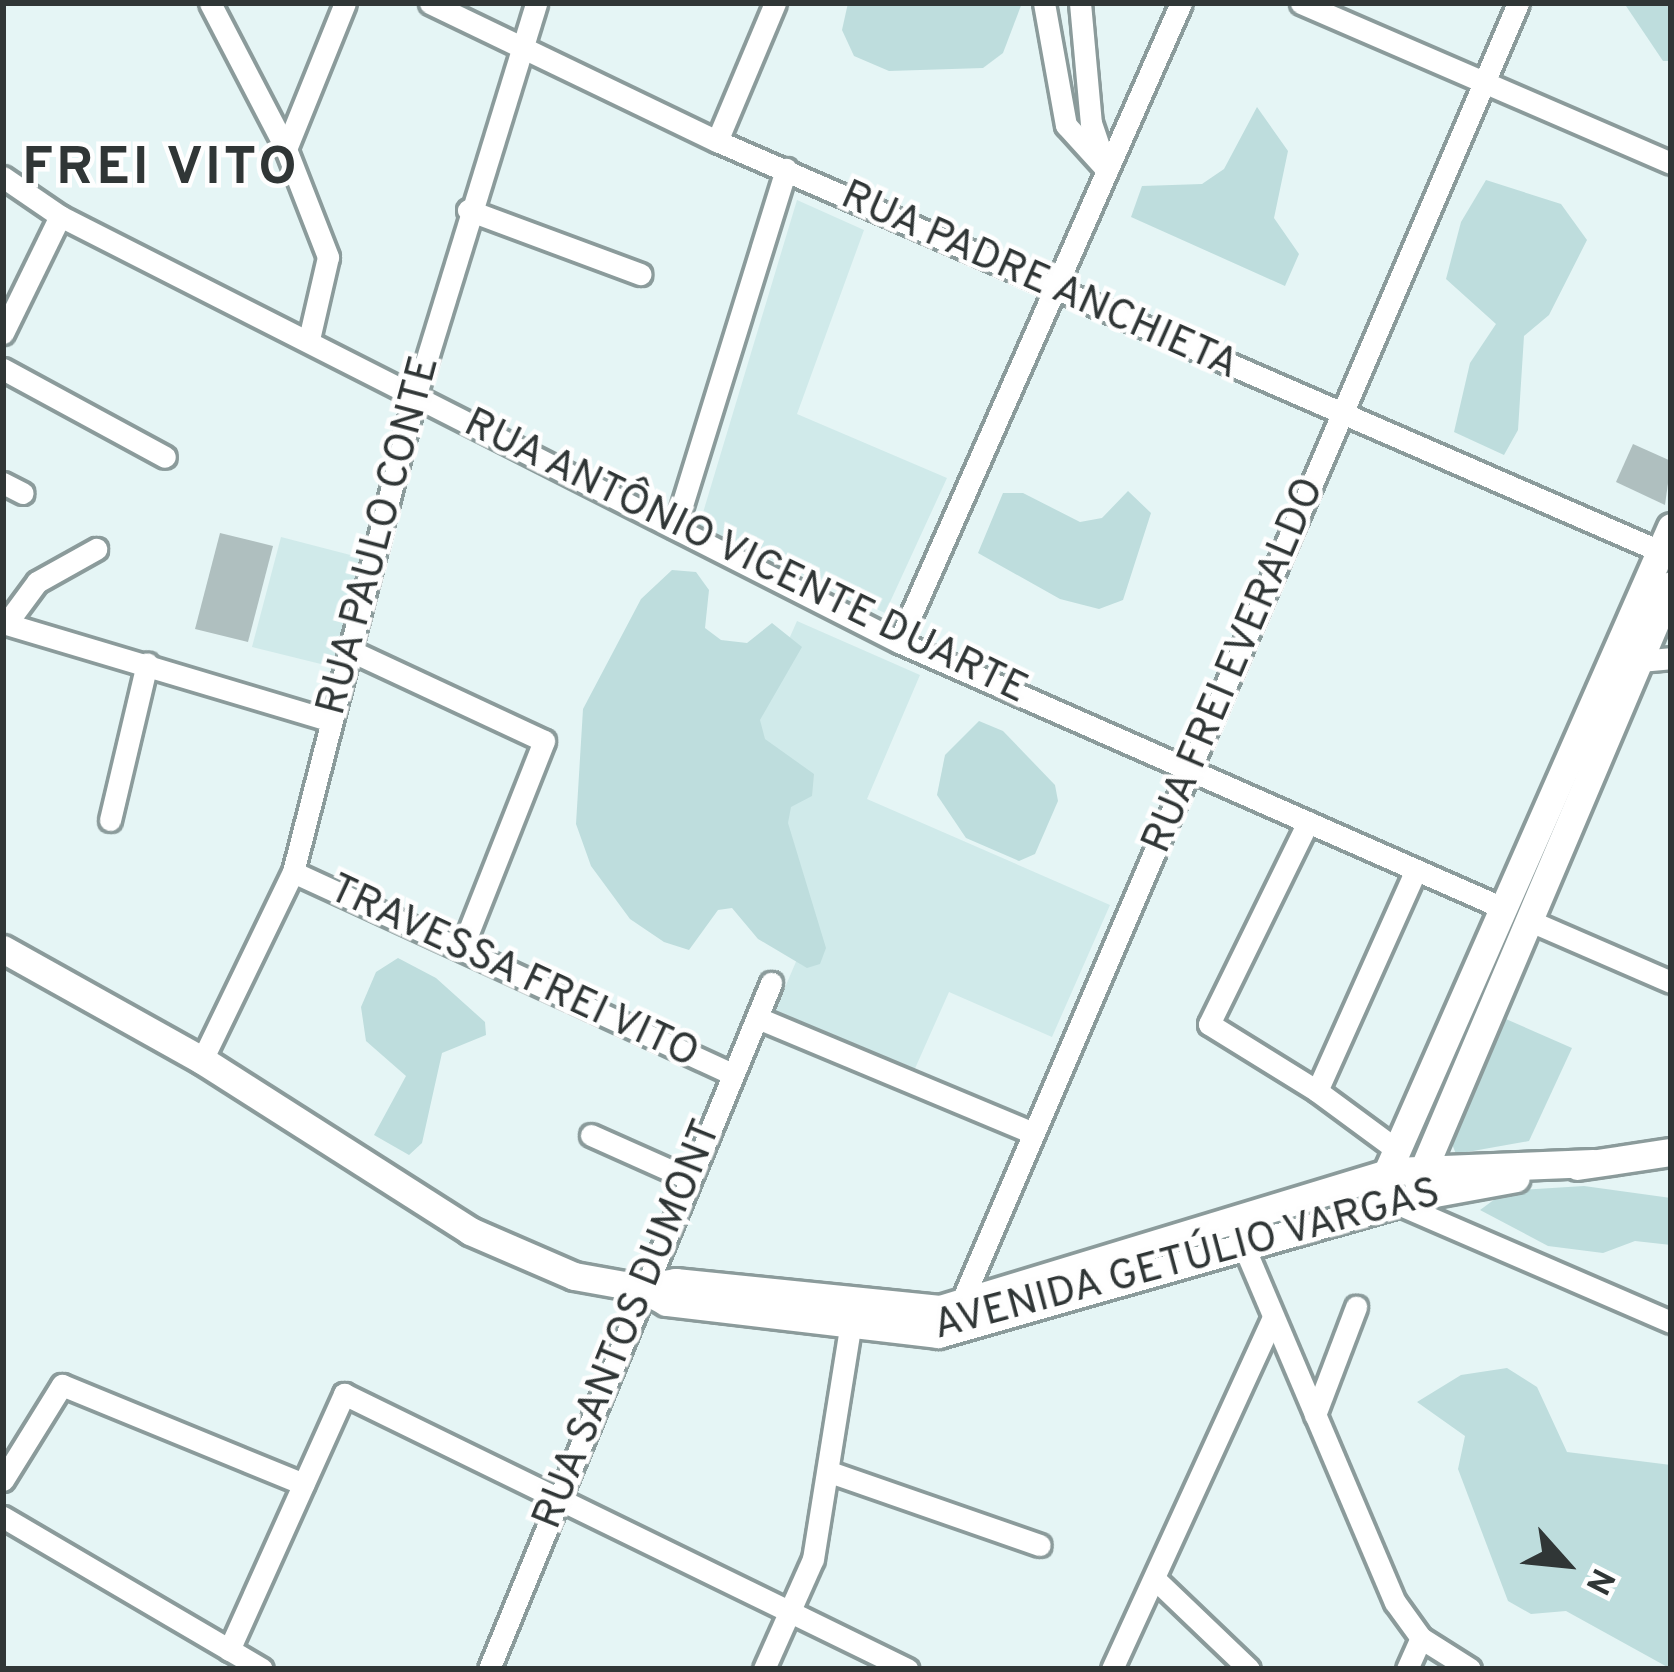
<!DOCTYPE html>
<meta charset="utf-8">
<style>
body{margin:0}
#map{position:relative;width:1674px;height:1672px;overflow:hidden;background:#e5f5f5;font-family:Overpass,sans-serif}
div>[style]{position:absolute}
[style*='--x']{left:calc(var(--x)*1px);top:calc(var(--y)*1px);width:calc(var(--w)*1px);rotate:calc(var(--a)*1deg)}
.built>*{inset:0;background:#d0eaea}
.green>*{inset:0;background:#bedddd}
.building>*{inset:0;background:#afbfbf}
.roads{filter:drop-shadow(3px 0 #8b9b9b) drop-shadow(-3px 0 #8b9b9b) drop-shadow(0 3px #8b9b9b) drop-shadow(0 -3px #8b9b9b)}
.minor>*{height:21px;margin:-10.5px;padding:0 10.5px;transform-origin:10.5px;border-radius:10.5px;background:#fff}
.major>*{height:27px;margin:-13.5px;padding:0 13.5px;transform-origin:13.5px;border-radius:13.5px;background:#fff}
span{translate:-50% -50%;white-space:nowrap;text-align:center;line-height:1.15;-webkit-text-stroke:9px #fefefe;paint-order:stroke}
.street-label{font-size:42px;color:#303636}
.district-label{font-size:54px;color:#303636;font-weight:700;letter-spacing:3px}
.frame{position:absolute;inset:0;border:6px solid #303636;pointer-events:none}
.north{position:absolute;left:1506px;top:1504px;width:120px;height:120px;-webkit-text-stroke:9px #fefefe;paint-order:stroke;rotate:117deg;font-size:33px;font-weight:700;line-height:48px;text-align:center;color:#303636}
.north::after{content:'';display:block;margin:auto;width:42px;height:54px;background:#303636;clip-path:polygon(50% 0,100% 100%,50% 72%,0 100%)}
</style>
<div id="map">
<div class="built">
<div style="clip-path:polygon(797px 200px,864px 230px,797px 414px,947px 478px,885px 613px,699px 526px)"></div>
<div style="clip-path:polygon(281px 537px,362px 558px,333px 667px,252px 647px)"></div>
<div style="clip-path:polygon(797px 621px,920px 675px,867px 799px,1110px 905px,1052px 1037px,949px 992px,913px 1073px,774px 1013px,798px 957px,744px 741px)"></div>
</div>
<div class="green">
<div style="clip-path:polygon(848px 3px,1022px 3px,1003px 53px,983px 68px,889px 71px,854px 56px,842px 30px)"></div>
<div style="clip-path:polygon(1671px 3px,1671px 61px,1663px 61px,1624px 3px)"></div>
<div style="clip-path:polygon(1257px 107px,1288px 151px,1274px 218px,1299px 254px,1285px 286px,1131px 217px,1142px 186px,1202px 184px,1224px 169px)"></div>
<div style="clip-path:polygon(1486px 180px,1561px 204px,1587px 240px,1549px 315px,1524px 336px,1518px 430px,1504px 455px,1454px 432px,1470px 363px,1496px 324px,1446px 279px,1461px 222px)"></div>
<div style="clip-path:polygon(1128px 491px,1151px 513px,1123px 600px,1099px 609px,1060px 599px,978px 553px,1003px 493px,1023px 493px,1080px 522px,1102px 518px)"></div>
<div style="clip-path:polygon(672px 570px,696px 572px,709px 590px,705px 628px,721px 640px,747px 643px,772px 623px,802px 647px,760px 720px,765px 739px,814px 774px,812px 796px,791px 807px,788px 823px,826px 948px,820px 964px,807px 968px,758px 939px,732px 908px,718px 910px,689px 950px,664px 942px,630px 919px,591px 866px,576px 824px,583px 709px,641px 599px)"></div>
<div style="clip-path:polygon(979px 721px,1003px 731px,1055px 785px,1058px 801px,1035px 854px,1019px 861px,966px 838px,937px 795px,945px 755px)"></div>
<div style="clip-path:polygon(398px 958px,436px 978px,485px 1022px,486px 1035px,442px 1053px,422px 1143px,409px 1155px,374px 1135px,406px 1076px,366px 1041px,361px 1007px,376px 972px)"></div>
<div style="clip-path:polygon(1499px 1016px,1572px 1048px,1529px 1141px,1456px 1154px,1450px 1139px)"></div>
<div style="clip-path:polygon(1584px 1186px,1671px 1198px,1671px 1245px,1635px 1241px,1603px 1253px,1548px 1246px,1480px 1210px,1506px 1191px)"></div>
<div style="clip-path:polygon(1507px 1368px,1537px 1387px,1567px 1452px,1671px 1465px,1671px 1669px,1566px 1611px,1531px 1614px,1508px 1601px,1458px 1469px,1465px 1436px,1417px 1402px,1461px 1375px)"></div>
</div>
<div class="building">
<div style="clip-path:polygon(1633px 444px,1671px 461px,1665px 505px,1616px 482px)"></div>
<div style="clip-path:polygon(220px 533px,273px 546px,248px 642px,195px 629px)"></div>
</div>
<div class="roads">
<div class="minor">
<div style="--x:210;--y:3;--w:165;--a:62.5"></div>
<div style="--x:286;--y:149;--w:116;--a:68.7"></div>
<div style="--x:328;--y:257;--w:84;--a:103"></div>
<div style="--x:430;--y:3;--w:318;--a:25.7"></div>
<div style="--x:717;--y:141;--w:1023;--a:23.51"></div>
<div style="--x:1044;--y:3;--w:124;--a:79.8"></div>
<div style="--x:1066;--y:125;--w:61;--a:47.7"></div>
<div style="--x:1080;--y:3;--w:121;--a:84.8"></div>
<div style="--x:1091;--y:123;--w:46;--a:71.2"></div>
<div style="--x:1301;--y:3;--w:403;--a:23.4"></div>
<div style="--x:717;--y:141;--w:150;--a:-67.2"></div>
<div style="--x:286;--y:149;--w:157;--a:-68"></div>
<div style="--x:3;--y:177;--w:69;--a:34.4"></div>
<div style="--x:60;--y:216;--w:941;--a:26.92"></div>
<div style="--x:899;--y:642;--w:660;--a:23.77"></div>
<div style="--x:468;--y:210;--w:184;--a:20.4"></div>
<div style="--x:3;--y:333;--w:130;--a:-64"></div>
<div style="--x:3;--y:369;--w:184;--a:28.5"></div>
<div style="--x:3;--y:483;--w:22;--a:27"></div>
<div style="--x:675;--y:528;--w:376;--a:-72.8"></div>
<div style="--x:3;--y:623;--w:342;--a:16.6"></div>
<div style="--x:6;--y:624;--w:52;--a:-53.6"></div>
<div style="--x:37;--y:582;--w:68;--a:-29.2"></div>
<div style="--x:899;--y:642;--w:698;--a:-66.19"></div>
<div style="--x:349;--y:650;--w:215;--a:25"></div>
<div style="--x:544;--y:741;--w:220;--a:111.6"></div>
<div style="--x:1639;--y:661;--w:32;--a:-5"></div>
<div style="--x:110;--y:820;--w:161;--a:-76.7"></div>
<div style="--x:1308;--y:822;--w:225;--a:116.1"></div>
<div style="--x:1209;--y:1024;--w:127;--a:31.8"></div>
<div style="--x:1317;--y:1091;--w:242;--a:-65.9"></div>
<div style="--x:293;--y:872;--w:484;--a:24.7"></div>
<div style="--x:1535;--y:923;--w:148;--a:23.5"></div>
<div style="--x:758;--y:1018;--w:298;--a:22.7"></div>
<div style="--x:202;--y:1060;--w:209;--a:-64.2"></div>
<div style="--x:293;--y:872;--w:494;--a:-75.6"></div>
<div style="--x:416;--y:394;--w:409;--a:-72.9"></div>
<div style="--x:1317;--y:1091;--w:94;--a:36.4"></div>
<div style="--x:591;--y:1135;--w:105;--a:24.1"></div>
<div style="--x:1396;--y:1203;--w:300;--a:23.4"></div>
<div style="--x:1239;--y:1235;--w:399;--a:67"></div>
<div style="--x:1395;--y:1602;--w:44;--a:54.2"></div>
<div style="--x:1421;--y:1638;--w:58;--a:32.3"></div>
<div style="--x:956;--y:1315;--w:1427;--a:-66.81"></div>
<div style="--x:1315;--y:1415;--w:116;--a:-69.2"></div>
<div style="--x:830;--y:1472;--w:222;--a:19.2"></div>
<div style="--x:3;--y:1480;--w:112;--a:-58.2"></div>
<div style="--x:62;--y:1385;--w:261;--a:22.3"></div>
<div style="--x:3;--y:1517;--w:300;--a:30.4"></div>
<div style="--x:1157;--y:1581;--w:127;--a:43.7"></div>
<div style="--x:229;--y:1650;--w:281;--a:-65.8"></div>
<div style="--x:344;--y:1394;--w:627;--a:26.03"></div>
<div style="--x:489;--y:1669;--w:742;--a:-67.65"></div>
<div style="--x:764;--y:1669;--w:120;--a:-66"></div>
<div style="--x:813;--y:1559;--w:233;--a:-80.9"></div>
<div style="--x:1112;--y:1669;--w:385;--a:-65.4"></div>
<div style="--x:1407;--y:1669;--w:34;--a:-66"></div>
</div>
<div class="major">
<div style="--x:3;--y:949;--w:228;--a:29.2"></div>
<div style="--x:202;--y:1060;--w:318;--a:32.5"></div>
<div style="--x:470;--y:1231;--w:113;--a:23.4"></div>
<div style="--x:574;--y:1276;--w:68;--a:10.2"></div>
<div style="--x:641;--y:1288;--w:35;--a:-10"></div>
<div style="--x:675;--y:1282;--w:266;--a:5.8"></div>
<div style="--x:940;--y:1309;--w:475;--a:-16.9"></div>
<div style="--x:1394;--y:1171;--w:199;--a:-2.3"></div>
<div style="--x:1577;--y:1166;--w:95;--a:-8.5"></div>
<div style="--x:1418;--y:1182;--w:648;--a:-67.03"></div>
<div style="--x:1381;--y:1186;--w:720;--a:-66.25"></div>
<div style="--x:641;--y:1288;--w:29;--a:29"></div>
<div style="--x:666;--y:1302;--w:274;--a:6.7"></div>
<div style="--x:938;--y:1334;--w:511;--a:-15.91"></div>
<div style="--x:1429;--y:1194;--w:88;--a:-10.4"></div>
</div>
</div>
<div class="street-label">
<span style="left:1039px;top:282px;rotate:24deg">RUA PADRE ANCHIETA</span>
<span style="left:380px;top:536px;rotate:-75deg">RUA PAULO CONTE</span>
<span style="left:745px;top:558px;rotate:26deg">RUA ANTÔNIO VICENTE DUARTE</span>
<span style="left:1235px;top:666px;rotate:-67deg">RUA FREI EVERALDO</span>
<span style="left:513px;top:973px;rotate:25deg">TRAVESSA FREI VITO</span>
<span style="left:1187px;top:1261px;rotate:-15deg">AVENIDA GETÚLIO VARGAS</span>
<span style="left:629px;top:1325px;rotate:-68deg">RUA SANTOS DUMONT</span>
</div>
<div class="district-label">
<span style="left:161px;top:170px">FREI VITO</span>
</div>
<div class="frame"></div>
<div class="north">N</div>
</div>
